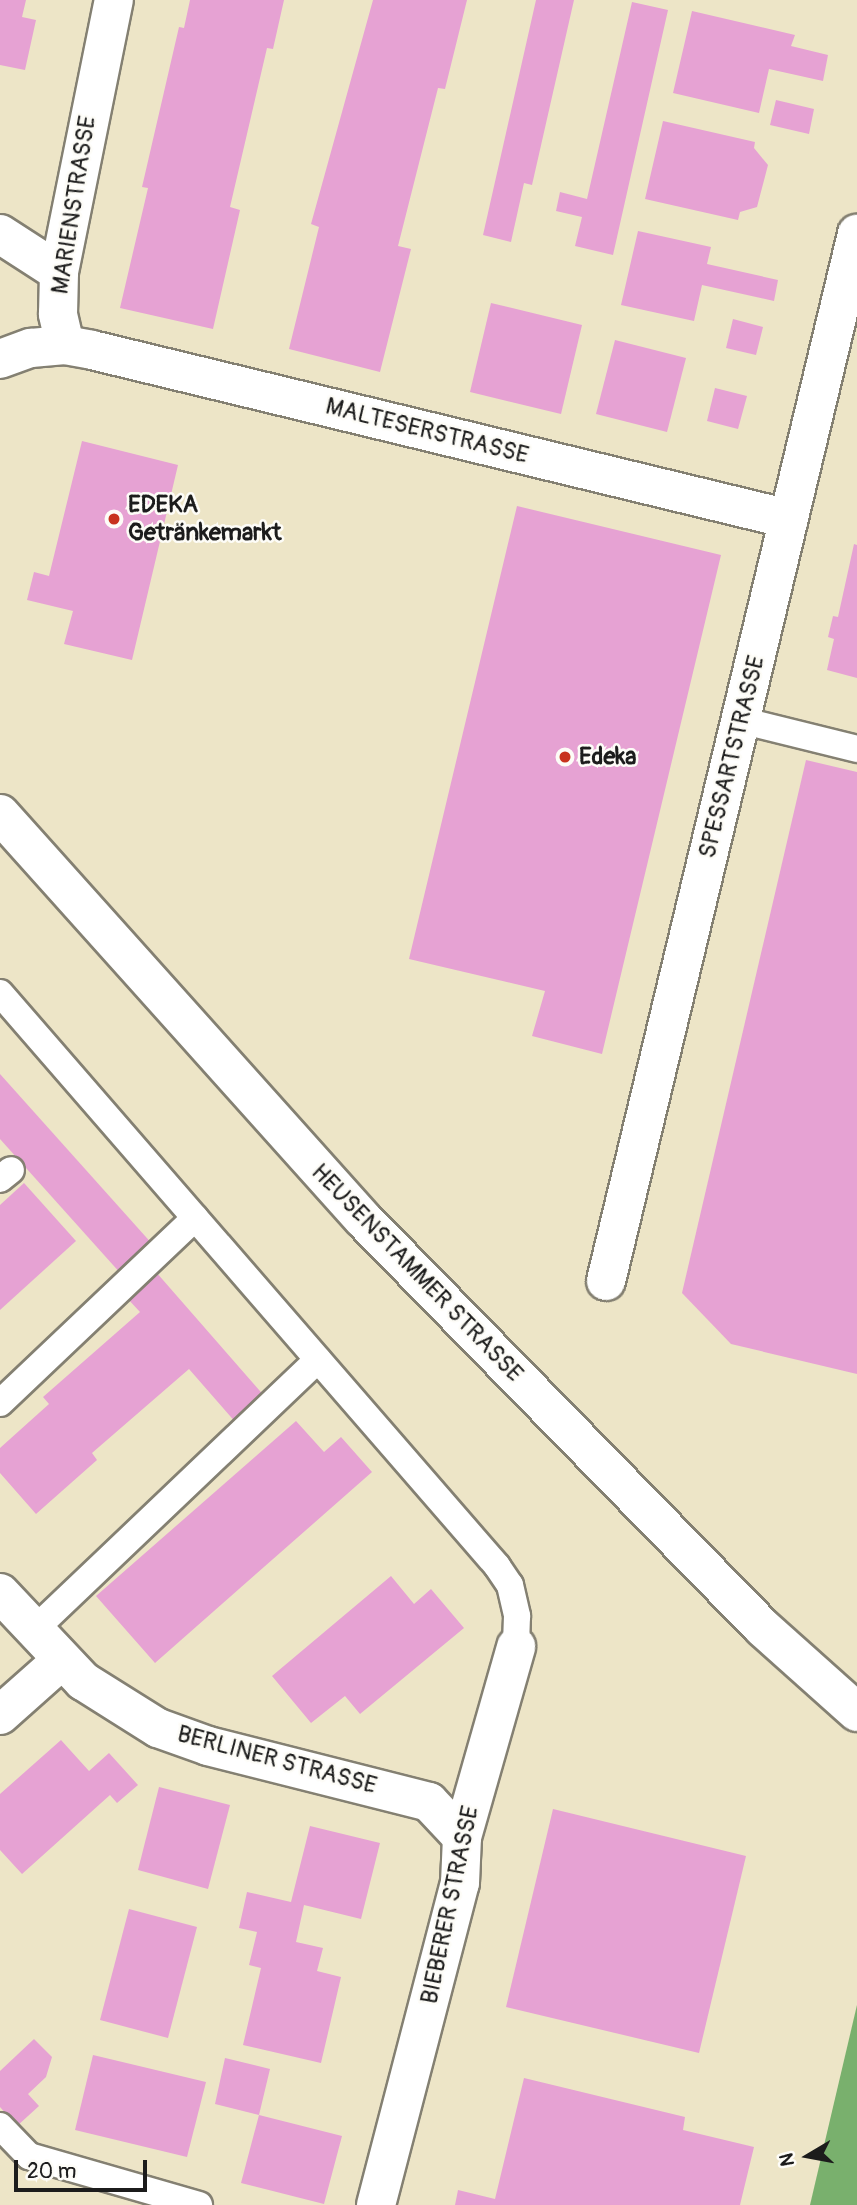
<!DOCTYPE html>
<meta charset="utf-8">
<style>
body{margin:0}
#map{position:relative;width:857px;height:2205px;overflow:hidden;background:#ede5c7;font-family:Pangolin,sans-serif}
div>[style]{position:absolute}
[style*='--x']{left:calc(var(--x)*1px);top:calc(var(--y)*1px);width:calc(var(--w)*1px);rotate:calc(var(--a)*1deg)}
.forest>*{inset:0;background:#79b06d}
.building>*{inset:0;background:#e6a2d3}
.roads{filter:drop-shadow(2px 0 #848072) drop-shadow(-2px 0 #848072) drop-shadow(0 2px #848072) drop-shadow(0 -2px #848072)}
.service>*{height:26px;margin:-13px;padding:0 13px;transform-origin:13px;border-radius:13px;background:#fff}
.minor>*{height:38px;margin:-19px;padding:0 19px;transform-origin:19px;border-radius:19px;background:#fff}
.tertiary>*{height:38px;margin:-19px;padding:0 19px;transform-origin:19px;border-radius:19px;background:#fff}
.dots>*{width:19px;height:19px;translate:-50% -50%;box-sizing:border-box;border:4px solid #fdfcf7;border-radius:50%}
span{translate:-50% -50%;white-space:nowrap;text-align:center;line-height:1.15;-webkit-text-stroke:5px #fdfcf7;paint-order:stroke}
.street-label{font-size:24px;color:#1c1c1c}
.poi-label{font-size:24px;color:#1c1c1c;font-weight:700}
.left{translate:0 -50%;text-align:left}
.north{position:absolute;left:773px;top:2121px;width:70px;height:70px;-webkit-text-stroke:5px #fdfcf7;paint-order:stroke;rotate:260deg;font-size:19px;font-weight:700;line-height:28px;text-align:center;color:#1c1c1c}
.north::after{content:'';display:block;margin:auto;width:24px;height:32px;background:#1c1c1c;clip-path:polygon(50% 0,100% 100%,50% 72%,0 100%)}
.scale{position:absolute;left:14px;top:2160px;width:133px;height:32px;box-sizing:border-box;border:4px solid #1c1c1c;border-top:0;padding-left:9px;font-size:21px;line-height:24px;white-space:nowrap;color:#1c1c1c;-webkit-text-stroke:5px #fdfcf7;paint-order:stroke}
</style>
<div id="map">
<div class="forest">
<div style="clip-path:polygon(857px 2005px,857px 2205px,810px 2205px)"></div>
</div>
<div class="building">
<div style="clip-path:polygon(0 0,26px 0,22px 17px,36px 20px,25px 70px,0 65px)"></div>
<div style="clip-path:polygon(190px 0,284px 0,273px 49px,267px 48px,230px 207px,240px 210px,213px 329px,120px 308px,148px 188px,142px 187px,179px 27px,184px 28px)"></div>
<div style="clip-path:polygon(373px 0,467px 0,445px 89px,438px 88px,398px 246px,411px 249px,380px 372px,289px 349px,319px 227px,311px 224px)"></div>
<div style="clip-path:polygon(536px 0,574px 0,532px 185px,524px 183px,511px 242px,483px 235px)"></div>
<div style="clip-path:polygon(632px 2px,668px 10px,613px 255px,575px 246px,582px 217px,556px 211px,560px 192px,587px 199px)"></div>
<div style="clip-path:polygon(692px 11px,795px 35px,791px 46px,828px 55px,823px 81px,769px 69px,759px 113px,673px 93px)"></div>
<div style="clip-path:polygon(776px 100px,814px 109px,809px 134px,770px 125px)"></div>
<div style="clip-path:polygon(663px 121px,755px 142px,754px 148px,768px 165px,757px 207px,740px 212px,738px 220px,645px 199px)"></div>
<div style="clip-path:polygon(638px 231px,711px 247px,707px 264px,778px 280px,774px 301px,702px 285px,694px 321px,621px 305px)"></div>
<div style="clip-path:polygon(491px 303px,582px 325px,561px 414px,470px 392px)"></div>
<div style="clip-path:polygon(733px 319px,763px 327px,756px 355px,726px 348px)"></div>
<div style="clip-path:polygon(615px 340px,686px 358px,667px 432px,596px 414px)"></div>
<div style="clip-path:polygon(715px 388px,747px 396px,738px 429px,707px 421px)"></div>
<div style="clip-path:polygon(82px 441px,178px 465px,132px 660px,64px 644px,73px 611px,27px 600px,34px 572px,49px 576px)"></div>
<div style="clip-path:polygon(517px 506px,721px 555px,602px 1054px,532px 1036px,545px 991px,409px 959px)"></div>
<div style="clip-path:polygon(854px 544px,857px 545px,857px 678px,827px 670px,834px 639px,828px 637px,833px 616px,838px 617px)"></div>
<div style="clip-path:polygon(806px 760px,857px 772px,857px 1374px,731px 1344px,682px 1293px)"></div>
<div style="clip-path:polygon(0 1074px,154px 1246px,122px 1275px,0 1139px)"></div>
<div style="clip-path:polygon(24px 1183px,76px 1241px,0 1310px,0 1205px)"></div>
<div style="clip-path:polygon(156px 1272px,267px 1399px,237px 1424px,189px 1369px,92px 1453px,97px 1460px,36px 1514px,0 1473px,0 1448px,49px 1404px,43px 1397px,140px 1312px,127px 1298px)"></div>
<div style="clip-path:polygon(296px 1421px,324px 1452px,341px 1437px,372px 1472px,155px 1663px,96px 1596px)"></div>
<div style="clip-path:polygon(391px 1576px,414px 1604px,431px 1589px,464px 1628px,360px 1714px,345px 1696px,311px 1723px,272px 1676px)"></div>
<div style="clip-path:polygon(61px 1740px,89px 1771px,109px 1753px,138px 1785px,117px 1803px,110px 1795px,22px 1874px,0 1850px,0 1794px)"></div>
<div style="clip-path:polygon(159px 1787px,230px 1805px,208px 1889px,138px 1870px)"></div>
<div style="clip-path:polygon(553px 1809px,746px 1856px,699px 2053px,506px 2007px)"></div>
<div style="clip-path:polygon(310px 1826px,380px 1843px,361px 1919px,304px 1905px,296px 1942px,323px 1948px,317px 1971px,341px 1977px,321px 2063px,243px 2045px,261px 1968px,249px 1965px,257px 1932px,239px 1928px,247px 1892px,291px 1902px)"></div>
<div style="clip-path:polygon(129px 1909px,197px 1927px,168px 2038px,100px 2020px)"></div>
<div style="clip-path:polygon(34px 2039px,52px 2057px,46px 2077px,28px 2094px,39px 2106px,17px 2126px,0 2107px,0 2071px)"></div>
<div style="clip-path:polygon(93px 2055px,206px 2082px,187px 2157px,75px 2130px)"></div>
<div style="clip-path:polygon(225px 2058px,270px 2069px,259px 2115px,342px 2136px,324px 2204px,241px 2183px,259px 2115px,215px 2104px)"></div>
<div style="clip-path:polygon(524px 2078px,685px 2117px,683px 2130px,754px 2147px,740px 2205px,455px 2205px,458px 2190px,495px 2199px)"></div>
</div>
<div class="roads">
<div class="service">
<div style="--x:740;--y:720;--w:121;--a:13.9"></div>
<div style="--x:0;--y:993;--w:759;--a:49.06"></div>
<div style="--x:497;--y:1566;--w:23;--a:56"></div>
<div style="--x:510;--y:1585;--w:32;--a:77"></div>
<div style="--x:517;--y:1616;--w:31;--a:92"></div>
<div style="--x:0;--y:1179;--w:14;--a:-39"></div>
<div style="--x:0;--y:1403;--w:269;--a:-43.5"></div>
<div style="--x:34;--y:1630;--w:392;--a:-43.6"></div>
<div style="--x:0;--y:2126;--w:42;--a:46"></div>
<div style="--x:29;--y:2156;--w:177;--a:16.1"></div>
</div>
<div class="minor">
<div style="--x:0;--y:234;--w:70;--a:32.8"></div>
<div style="--x:65;--y:345;--w:32;--a:-103"></div>
<div style="--x:58;--y:314;--w:42;--a:-88.6"></div>
<div style="--x:59;--y:272;--w:278;--a:-78.6"></div>
<div style="--x:0;--y:359;--w:33;--a:-20"></div>
<div style="--x:31;--y:348;--w:34;--a:-5"></div>
<div style="--x:65;--y:345;--w:27;--a:10"></div>
<div style="--x:92;--y:350;--w:717;--a:13.63"></div>
<div style="--x:606;--y:1281;--w:1077;--a:-76.52"></div>
<div style="--x:0;--y:1593;--w:121;--a:46.7"></div>
<div style="--x:83;--y:1681;--w:89;--a:32.1"></div>
<div style="--x:158;--y:1728;--w:53;--a:19.8"></div>
<div style="--x:208;--y:1746;--w:228;--a:14.2"></div>
<div style="--x:429;--y:1802;--w:48;--a:46.7"></div>
<div style="--x:0;--y:1715;--w:83;--a:-41.6"></div>
<div style="--x:376;--y:2205;--w:333;--a:-75.4"></div>
<div style="--x:460;--y:1883;--w:46;--a:-87.5"></div>
<div style="--x:462;--y:1837;--w:198;--a:-74.1"></div>
</div>
<div class="tertiary">
<div style="--x:0;--y:814;--w:544;--a:48.13"></div>
<div style="--x:363;--y:1219;--w:572;--a:45.64"></div>
<div style="--x:763;--y:1628;--w:126;--a:41.8"></div>
</div>
</div>
<div class="dots">
<div style="left:114px;top:519px;background:#c8321e"></div>
<div style="left:565px;top:757px;background:#c8321e"></div>
</div>
<div class="street-label">
<span style="left:74px;top:205px;rotate:-81deg">MARIENSTRASSE</span>
<span style="left:427px;top:431px;rotate:14deg">MALTESERSTRASSE</span>
<span style="left:732px;top:757px;rotate:-76deg">SPESSARTSTRASSE</span>
<span style="left:417px;top:1273px;rotate:46deg">HEUSENSTAMMER STRASSE</span>
<span style="left:277px;top:1760px;rotate:15deg">BERLINER STRASSE</span>
<span style="left:450px;top:1905px;rotate:-78deg">BIEBERER STRASSE</span>
</div>
<div class="poi-label">
<span class="left" style="left:128px;top:519px">EDEKA<br>Getränkemarkt</span>
<span class="left" style="left:579px;top:757px">Edeka</span>
</div>
<div class="north">N</div>
<div class="scale">20 m</div>
</div>
